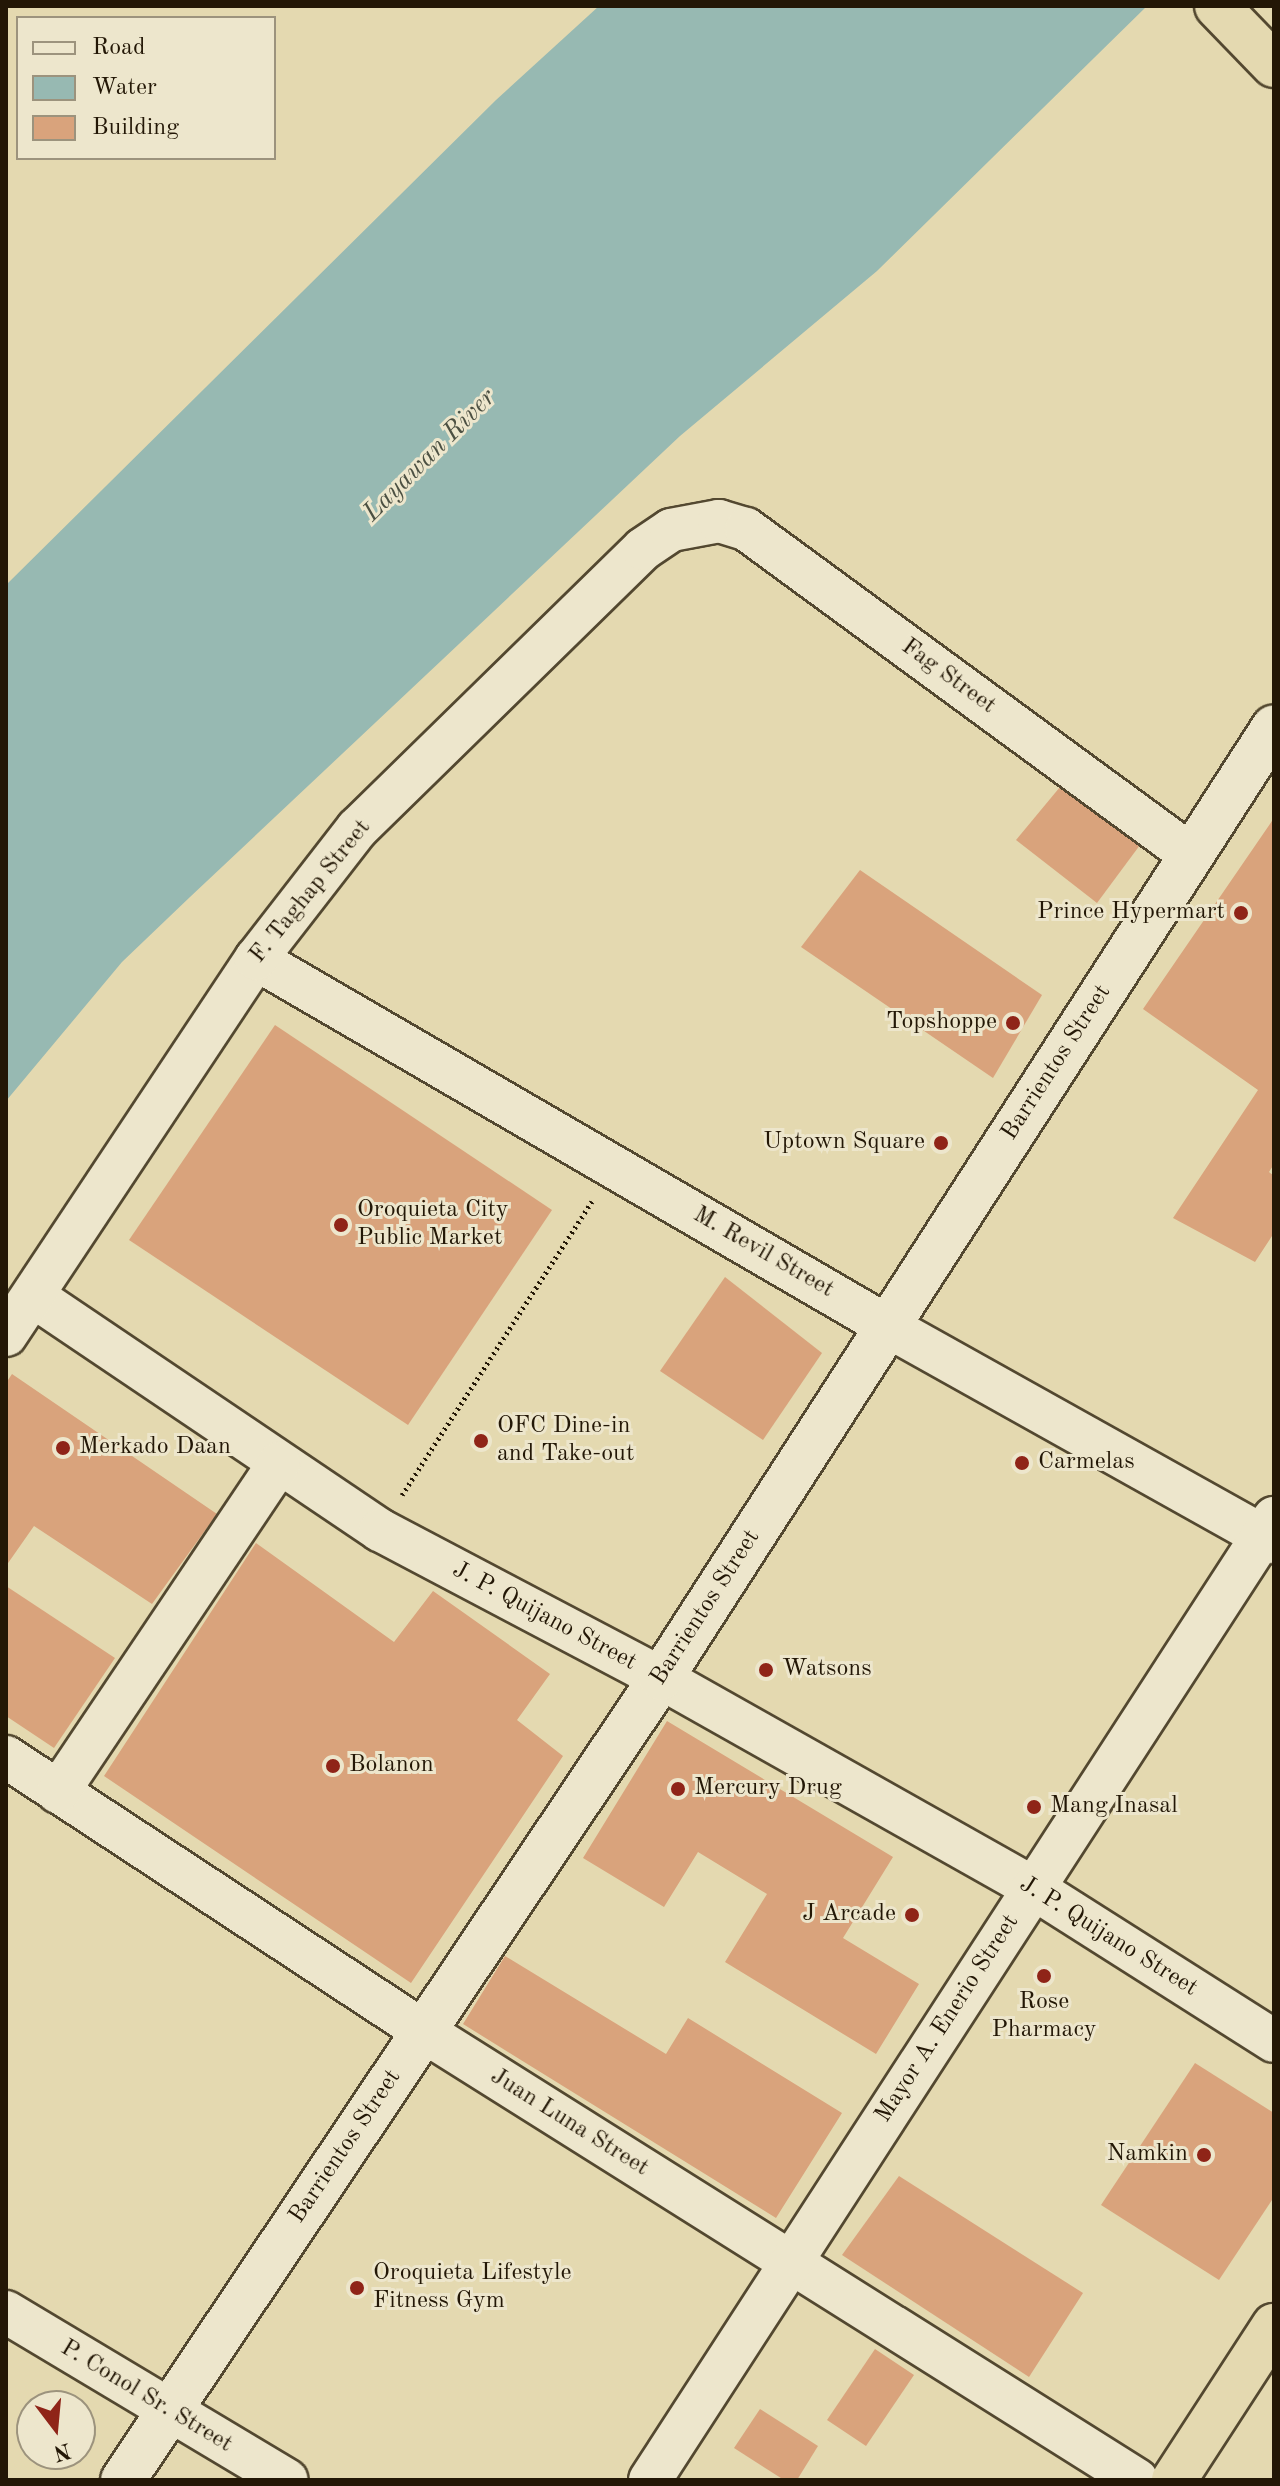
<!DOCTYPE html>
<style>
body{margin:0}
#map{position:relative;width:1280px;height:2486px;overflow:hidden;background:#e4d9b0;font-family:"Old Standard TT",serif}
div>[style]{position:absolute}
[style*='--x']{left:calc(var(--x)*1px);top:calc(var(--y)*1px);width:calc(var(--w)*1px);rotate:calc(var(--a)*1deg)}
.water>*{inset:0;background:#97b9b2}
.building>*{inset:0;background:#d9a37c}
.path>*{height:5px;margin-top:-2.5px;transform-origin:0;background:repeating-linear-gradient(90deg,#231706 0 2px,transparent 0 6px)}
.roads{filter:drop-shadow(2px 0 #534830) drop-shadow(-2px 0 #534830) drop-shadow(0 2px #534830) drop-shadow(0 -2px #534830)}
.minor>*{height:42px;margin:-21px;padding:0 21px;transform-origin:21px;border-radius:21px;background:#ede6cc}
.tertiary>*{height:44px;margin:-22px;padding:0 22px;transform-origin:22px;border-radius:22px;background:#ede6cc}
.trunk>*{height:44px;margin:-22px;padding:0 22px;transform-origin:22px;border-radius:22px;background:#e4d9b0}
.dots>*{width:22px;height:22px;translate:-50% -50%;box-sizing:border-box;border:4px solid #ede6cc;border-radius:50%}
span{translate:-50% -50%;white-space:nowrap;text-align:center;line-height:1.15;-webkit-text-stroke:6px #ede6cc;paint-order:stroke}
.street-label{font-size:24px;color:#231706}
.poi-label{font-size:24px;color:#231706}
.right{translate:-100% -50%;text-align:right}
.left{translate:0 -50%;text-align:left}
.water-label{font-size:26px;color:#4c5042;font-style:italic}
.frame{position:absolute;inset:0;border:8px solid #231706;pointer-events:none}
.legend{position:absolute;left:16px;top:16px;width:260px;height:144px;box-sizing:border-box;background:#ede6cc;border:2px solid #9c937d;margin:0;padding:10px 14px;list-style:none;font-size:24px;color:#231706}
.legend li{display:flex;align-items:center;gap:16px;height:40px}
.legend b{width:40px;border:2px solid #9c937d}
.north{position:absolute;left:16px;top:2390px;width:80px;height:80px;box-sizing:border-box;background:#ede6cc;border:2px solid #9c937d;border-radius:50%;rotate:164deg;font-size:22px;font-weight:700;line-height:32px;text-align:center;color:#231706}
.north::after{content:'';display:block;margin:auto;width:28px;height:36px;background:#8f2418;clip-path:polygon(50% 0,100% 100%,50% 72%,0 100%)}
</style>
<div id="map">
<div class="water">
<div style="clip-path:polygon(599px 6px,1147px 6px,877px 271px,680px 436px,190px 897px,122px 962px,6px 1101px,6px 585px,496px 100px)"></div>
</div>
<div class="building">
<div style="clip-path:polygon(1060px 787px,1140px 845px,1097px 903px,1016px 840px)"></div>
<div style="clip-path:polygon(1274px 818px,1274px 1164px,1269px 1172px,1274px 1176px,1274px 1233px,1255px 1262px,1173px 1218px,1258px 1090px,1143px 1009px)"></div>
<div style="clip-path:polygon(860px 870px,1042px 995px,993px 1078px,801px 947px)"></div>
<div style="clip-path:polygon(275px 1025px,552px 1210px,408px 1425px,129px 1240px)"></div>
<div style="clip-path:polygon(725px 1277px,822px 1353px,763px 1440px,660px 1371px)"></div>
<div style="clip-path:polygon(12px 1374px,217px 1514px,152px 1604px,34px 1526px,6px 1566px,6px 1383px)"></div>
<div style="clip-path:polygon(256px 1543px,394px 1642px,433px 1591px,550px 1674px,517px 1720px,563px 1756px,411px 1983px,104px 1776px)"></div>
<div style="clip-path:polygon(6px 1586px,115px 1658px,54px 1748px,6px 1716px)"></div>
<div style="clip-path:polygon(667px 1721px,893px 1857px,843px 1938px,919px 1984px,876px 2054px,725px 1962px,767px 1894px,698px 1852px,664px 1907px,583px 1858px)"></div>
<div style="clip-path:polygon(505px 1956px,666px 2054px,688px 2018px,842px 2113px,776px 2218px,463px 2024px)"></div>
<div style="clip-path:polygon(1195px 2063px,1274px 2113px,1274px 2197px,1219px 2280px,1101px 2205px)"></div>
<div style="clip-path:polygon(899px 2176px,1083px 2293px,1029px 2377px,842px 2255px)"></div>
<div style="clip-path:polygon(875px 2349px,914px 2375px,866px 2446px,827px 2420px)"></div>
<div style="clip-path:polygon(760px 2409px,818px 2446px,797px 2480px,784px 2480px,734px 2448px)"></div>
</div>
<div class="path">
<div style="--x:402;--y:1495;--w:350;--a:-57.1"></div>
</div>
<div class="roads">
<div class="minor">
<div style="--x:256;--y:959;--w:730;--a:30.18"></div>
<div style="--x:887;--y:1326;--w:443;--a:29.2"></div>
<div style="--x:33;--y:1296;--w:419;--a:34"></div>
<div style="--x:380;--y:1530;--w:318;--a:27.8"></div>
<div style="--x:661;--y:1678;--w:427;--a:29.4"></div>
<div style="--x:1033;--y:1888;--w:285;--a:32.4"></div>
<div style="--x:6;--y:1335;--w:452;--a:-56.4"></div>
<div style="--x:256;--y:959;--w:165;--a:-52.2"></div>
<div style="--x:357;--y:829;--w:400;--a:-44.4"></div>
<div style="--x:643;--y:549;--w:34;--a:-34"></div>
<div style="--x:671;--y:530;--w:49;--a:-10.6"></div>
<div style="--x:719;--y:521;--w:28;--a:17"></div>
<div style="--x:746;--y:529;--w:552;--a:36.23"></div>
<div style="--x:6;--y:1757;--w:499;--a:33.3"></div>
<div style="--x:423;--y:2031;--w:843;--a:32.16"></div>
<div style="--x:58;--y:1792;--w:396;--a:-56.1"></div>
<div style="--x:6;--y:2312;--w:327;--a:30.9"></div>
<div style="--x:650;--y:2480;--w:1147;--a:-57.03"></div>
</div>
<div class="tertiary">
<div style="--x:123;--y:2480;--w:966;--a:-56.15"></div>
<div style="--x:661;--y:1678;--w:1131;--a:-57.19"></div>
</div>
<div class="trunk">
<div style="--x:1217;--y:6;--w:82;--a:46"></div>
<div style="--x:1174;--y:2480;--w:184;--a:-57"></div>
</div>
</div>
<div class="dots">
<div style="left:1241px;top:913px;background:#8f2418"></div>
<div style="left:1013px;top:1023px;background:#8f2418"></div>
<div style="left:941px;top:1143px;background:#8f2418"></div>
<div style="left:341px;top:1225px;background:#8f2418"></div>
<div style="left:481px;top:1441px;background:#8f2418"></div>
<div style="left:63px;top:1448px;background:#8f2418"></div>
<div style="left:1022px;top:1463px;background:#8f2418"></div>
<div style="left:766px;top:1670px;background:#8f2418"></div>
<div style="left:333px;top:1766px;background:#8f2418"></div>
<div style="left:678px;top:1789px;background:#8f2418"></div>
<div style="left:1034px;top:1807px;background:#8f2418"></div>
<div style="left:912px;top:1915px;background:#8f2418"></div>
<div style="left:1044px;top:1976px;background:#8f2418"></div>
<div style="left:1204px;top:2155px;background:#8f2418"></div>
<div style="left:357px;top:2288px;background:#8f2418"></div>
</div>
<div class="street-label">
<span style="left:948px;top:677px;rotate:36deg">Fag Street</span>
<span style="left:311px;top:892px;rotate:-51deg">F. Taghap Street</span>
<span style="left:1057px;top:1063px;rotate:-57deg">Barrientos Street</span>
<span style="left:763px;top:1253px;rotate:30deg">M. Revil Street</span>
<span style="left:706px;top:1608px;rotate:-57deg">Barrientos Street</span>
<span style="left:544px;top:1617px;rotate:28deg">J. P. Quijano Street</span>
<span style="left:1108px;top:1937px;rotate:32deg">J. P. Quijano Street</span>
<span style="left:948px;top:2019px;rotate:-57deg">Mayor A. Enerio Street</span>
<span style="left:569px;top:2123px;rotate:32deg">Juan Luna Street</span>
<span style="left:346px;top:2147px;rotate:-56deg">Barrientos Street</span>
<span style="left:146px;top:2397px;rotate:31deg">P. Conol Sr. Street</span>
</div>
<div class="poi-label">
<span class="right" style="left:1225px;top:913px">Prince Hypermart</span>
<span class="right" style="left:997px;top:1023px">Topshoppe</span>
<span class="right" style="left:925px;top:1143px">Uptown Square</span>
<span class="left" style="left:357px;top:1225px">Oroquieta City<br>Public Market</span>
<span class="left" style="left:497px;top:1441px">OFC Dine-in<br>and Take-out</span>
<span class="left" style="left:79px;top:1448px">Merkado Daan</span>
<span class="left" style="left:1038px;top:1463px">Carmelas</span>
<span class="left" style="left:782px;top:1670px">Watsons</span>
<span class="left" style="left:349px;top:1766px">Bolanon</span>
<span class="left" style="left:694px;top:1789px">Mercury Drug</span>
<span class="left" style="left:1050px;top:1807px">Mang Inasal</span>
<span class="right" style="left:896px;top:1915px">J Arcade</span>
<span style="left:1044px;top:2017px">Rose<br>Pharmacy</span>
<span class="right" style="left:1188px;top:2155px">Namkin</span>
<span class="left" style="left:373px;top:2288px">Oroquieta Lifestyle<br>Fitness Gym</span>
</div>
<div class="water-label">
<span style="left:430px;top:456px;rotate:-45deg">Layawan River</span>
</div>
<div class="frame"></div>
<ul class="legend">
<li><b style="height:10px;background:#ede6cc"></b>Road</li>
<li><b style="height:22px;background:#97b9b2"></b>Water</li>
<li><b style="height:22px;background:#d9a37c"></b>Building</li>
</ul>
<div class="north">N</div>
</div>
